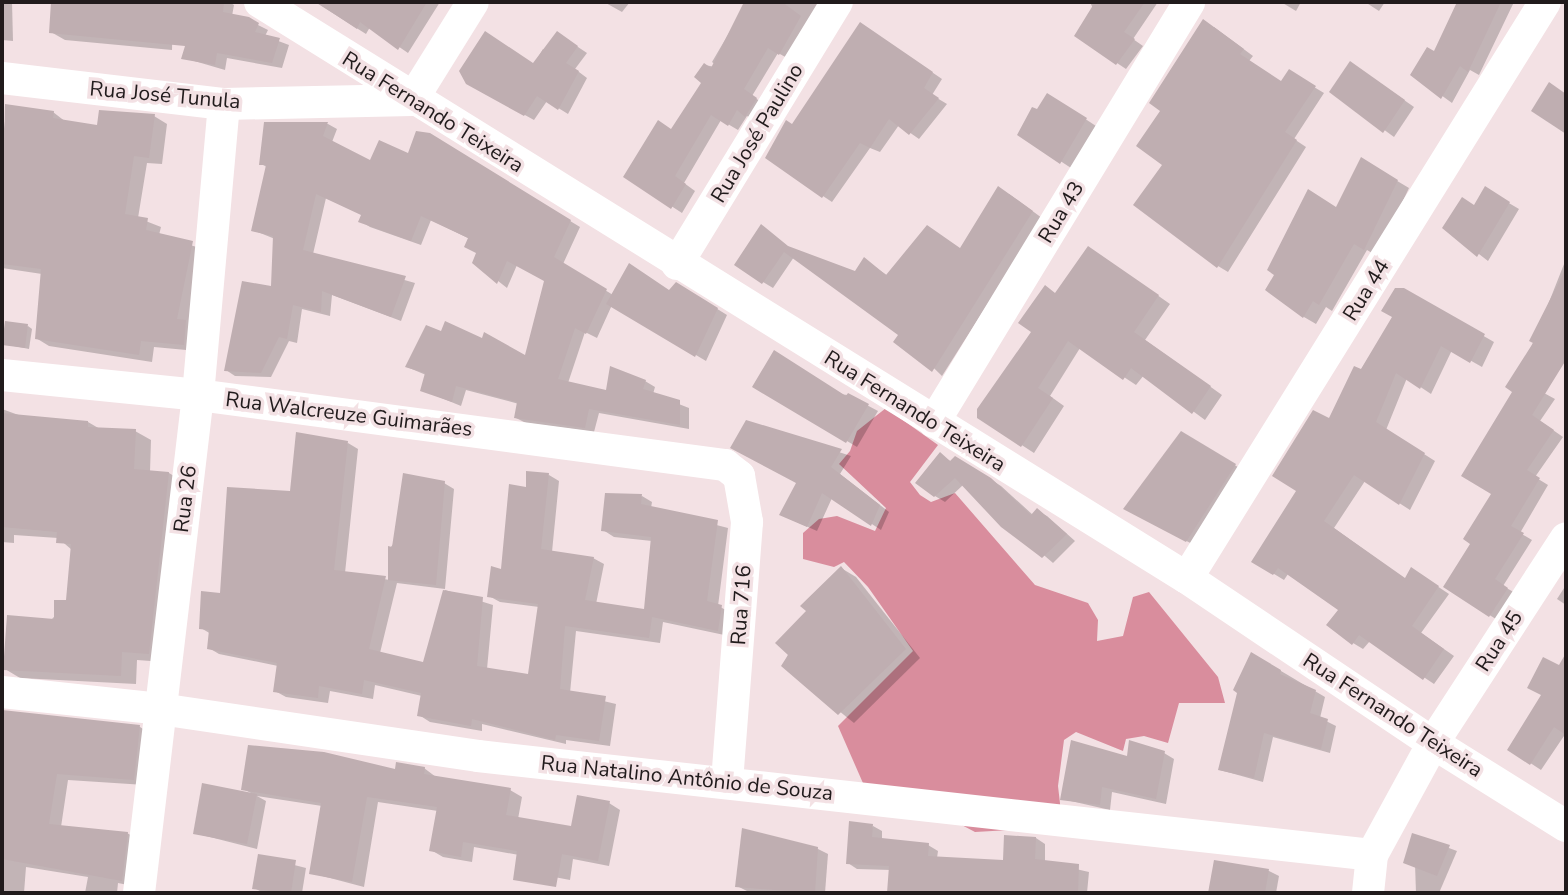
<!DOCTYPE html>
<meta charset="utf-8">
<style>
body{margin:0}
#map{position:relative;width:1568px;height:895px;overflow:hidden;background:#f3e1e4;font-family:"Nunito Sans",sans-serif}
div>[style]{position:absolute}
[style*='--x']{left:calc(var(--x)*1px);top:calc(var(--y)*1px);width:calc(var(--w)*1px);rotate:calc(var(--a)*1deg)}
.forest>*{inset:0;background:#d98d9d}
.shadow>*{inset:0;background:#0003}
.building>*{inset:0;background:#bfaeb1}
.street>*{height:32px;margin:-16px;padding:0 16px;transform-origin:16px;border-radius:16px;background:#fff}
span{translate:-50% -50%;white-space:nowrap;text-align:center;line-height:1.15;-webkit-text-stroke:7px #f3e1e4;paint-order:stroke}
.street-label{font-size:21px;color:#211b1c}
.frame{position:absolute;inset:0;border:4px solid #211b1c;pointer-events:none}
</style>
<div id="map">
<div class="forest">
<div style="clip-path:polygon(886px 408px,938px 445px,910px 482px,920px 495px,931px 502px,955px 493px,1035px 585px,1088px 603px,1098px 620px,1097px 641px,1123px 636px,1133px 597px,1149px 592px,1218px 677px,1225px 703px,1179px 703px,1168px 743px,1144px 736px,1126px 739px,1123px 751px,1076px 732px,1064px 740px,1058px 786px,1061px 812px,1010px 830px,975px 832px,937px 812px,866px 790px,838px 726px,913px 651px,868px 587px,844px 562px,834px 567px,803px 559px,803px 533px,819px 519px,837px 516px,875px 531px,886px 508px,839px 464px,850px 451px,857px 431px)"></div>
</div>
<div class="shadow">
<div style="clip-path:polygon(2px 2px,12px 2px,13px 41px,2px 40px)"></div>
<div style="clip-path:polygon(52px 2px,173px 2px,172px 50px,65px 40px,51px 32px)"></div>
<div style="clip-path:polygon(199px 2px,229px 2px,234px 5px,232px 16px,258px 25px,268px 30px,265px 36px,289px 45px,282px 68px,227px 58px,225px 70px,184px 58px)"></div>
<div style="clip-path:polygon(315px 2px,440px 2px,408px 53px,370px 27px,366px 34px)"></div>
<div style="clip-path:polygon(604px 2px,630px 2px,622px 12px)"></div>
<div style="clip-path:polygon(747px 2px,824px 2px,789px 59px,778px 53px,752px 96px,766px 105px,756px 121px,747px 116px,738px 130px,721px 120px,684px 183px,695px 191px,682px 213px,625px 176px,672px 131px,703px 82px,705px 65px,720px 68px,712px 62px)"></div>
<div style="clip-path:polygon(1090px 2px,1158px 2px,1133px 39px,1143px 46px,1126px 69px,1117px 63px)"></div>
<div style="clip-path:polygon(1281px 2px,1301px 2px,1296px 11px)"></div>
<div style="clip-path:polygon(1365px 2px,1385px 2px,1379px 11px)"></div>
<div style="clip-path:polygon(1463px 2px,1514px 2px,1479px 75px,1470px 70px,1452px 103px,1412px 74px,1435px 53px)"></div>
<div style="clip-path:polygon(1214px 27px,1253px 56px,1249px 61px,1282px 83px,1289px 72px,1324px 93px,1294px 139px,1306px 147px,1228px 272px,1218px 266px,1164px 165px,1162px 111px)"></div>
<div style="clip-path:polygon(870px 30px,942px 79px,932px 95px,947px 104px,919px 139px,899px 125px,880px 152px,870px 148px,832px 202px,823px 196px,793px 126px)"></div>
<div style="clip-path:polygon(566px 39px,587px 53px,575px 69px,587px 78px,568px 114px,547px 101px,534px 120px,467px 83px,534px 64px,543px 49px,547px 52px)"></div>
<div style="clip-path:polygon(1360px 69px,1414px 107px,1394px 137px,1331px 91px)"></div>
<div style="clip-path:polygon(1058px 101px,1096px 126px,1071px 168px,1019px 134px,1038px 111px)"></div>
<div style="clip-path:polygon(7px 106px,53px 112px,66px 122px,98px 127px,154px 116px,167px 124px,162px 164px,147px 163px,138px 218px,161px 227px,159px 235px,206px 250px,197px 351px,154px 347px,152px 362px,49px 346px,36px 338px,42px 274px,2px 268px,2px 144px)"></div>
<div style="clip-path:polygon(266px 123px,328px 124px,337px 129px,332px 142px,371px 163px,409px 155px,429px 135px,580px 227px,563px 264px,613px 295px,670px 292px,677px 284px,727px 315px,706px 361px,612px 305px,597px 338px,585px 332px,568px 383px,608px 393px,645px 381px,655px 387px,653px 394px,689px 408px,689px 429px,599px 413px,594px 432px,526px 423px,516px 418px,519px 404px,466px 390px,461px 406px,422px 390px,426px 375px,407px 367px,526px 358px,546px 281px,517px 265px,507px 288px,474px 262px,477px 253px,470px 239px,431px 220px,421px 245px,370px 227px,361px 221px,363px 215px,326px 198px,313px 254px,415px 283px,401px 321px,332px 295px,330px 316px,302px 309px,297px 343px,289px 341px,271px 377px,235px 376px,226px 370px,273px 288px,275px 239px,253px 230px,267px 167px,261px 164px)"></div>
<div style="clip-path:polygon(1362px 160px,1409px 188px,1377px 256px,1367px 250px,1332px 311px,1326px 307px,1316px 324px,1304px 317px,1276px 275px,1337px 208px)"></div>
<div style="clip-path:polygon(1485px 189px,1519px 209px,1488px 261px,1444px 227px,1475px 207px)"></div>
<div style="clip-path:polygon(1009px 194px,1042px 218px,942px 376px,900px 335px,794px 257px,773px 288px,763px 282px,761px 227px,793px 250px,856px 273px,865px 260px,888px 276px,961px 250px)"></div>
<div style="clip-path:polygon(1100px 255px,1170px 304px,1145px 340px,1222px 395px,1205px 420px,1144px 375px,1136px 385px,1080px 348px,1050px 396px,1064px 406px,1034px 453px,979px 417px,1056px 294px)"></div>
<div style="clip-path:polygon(1566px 259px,1566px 345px,1544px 393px,1555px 399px,1540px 421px,1563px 437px,1535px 477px,1548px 485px,1520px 533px,1532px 540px,1503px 586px,1517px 594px,1499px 621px,1445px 587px,1473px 543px,1494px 494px,1514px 391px)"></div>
<div style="clip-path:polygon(1404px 290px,1494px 342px,1482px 367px,1452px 350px,1431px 394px,1407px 378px,1386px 430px,1435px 461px,1410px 510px,1365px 481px,1334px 528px,1406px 580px,1422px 576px,1449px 594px,1421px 633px,1454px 656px,1434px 684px,1370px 641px,1363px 649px,1353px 643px,1340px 610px,1288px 574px,1284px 580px,1254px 562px,1299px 490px,1329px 421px,1394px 317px)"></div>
<div style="clip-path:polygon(28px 326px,32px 329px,29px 349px,4px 344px)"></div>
<div style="clip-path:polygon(755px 386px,848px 395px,878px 411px,857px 447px)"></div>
<div style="clip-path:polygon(2px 409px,24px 417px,88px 422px,100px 429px,135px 431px,151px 440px,150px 472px,169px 473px,184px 482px,164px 662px,137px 660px,136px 684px,20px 678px,5px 669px,68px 602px,72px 550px,58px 538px,14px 535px,14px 543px,2px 542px)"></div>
<div style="clip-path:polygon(747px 422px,851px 456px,840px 474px,889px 512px,881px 530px,832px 498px,817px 531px,781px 515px,798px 483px)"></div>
<div style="clip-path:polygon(1181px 434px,1250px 474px,1202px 549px,1140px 517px)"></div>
<div style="clip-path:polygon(348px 443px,358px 449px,345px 573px,390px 580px,390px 548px,444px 483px,454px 489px,445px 589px,397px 583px,380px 653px,424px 664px,445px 590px,493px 605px,487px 669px,529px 676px,539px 607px,500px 602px,489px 596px,503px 571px,527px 489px,549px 475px,559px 481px,552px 552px,593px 558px,604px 564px,596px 604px,646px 610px,652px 541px,614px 537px,603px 530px,642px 496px,652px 502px,651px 508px,728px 528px,718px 606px,732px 613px,729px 636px,663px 622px,660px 643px,576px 631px,570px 693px,616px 704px,610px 746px,566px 740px,566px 744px,482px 724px,482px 731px,430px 722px,419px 715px,422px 696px,375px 685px,373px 699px,330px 691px,328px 703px,286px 697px,275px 691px,278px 666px,219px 654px,209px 648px,211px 634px,201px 628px,292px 493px)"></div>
<div style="clip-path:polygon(940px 455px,952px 462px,956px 458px,1001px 486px,1033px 515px,1037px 511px,1047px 516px,1075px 541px,1053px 563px,963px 485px,945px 502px,935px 496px)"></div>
<div style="clip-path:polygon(841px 568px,856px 577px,920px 658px,854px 723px,783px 666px,808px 611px)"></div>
<div style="clip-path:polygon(1566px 585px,1566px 605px,1557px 599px)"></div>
<div style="clip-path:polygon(1252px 654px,1325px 697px,1320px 718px,1336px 726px,1330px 753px,1273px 737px,1263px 782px,1220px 770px)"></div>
<div style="clip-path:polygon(1544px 659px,1566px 671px,1566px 733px,1541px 770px,1509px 749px,1543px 695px)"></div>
<div style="clip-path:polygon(2px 711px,140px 727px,151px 734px,145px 785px,68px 780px,61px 827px,127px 833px,139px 840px,133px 886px,118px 883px,117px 893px,85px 893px,88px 877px,26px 867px,24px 893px,2px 893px)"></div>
<div style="clip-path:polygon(1164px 753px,1174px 759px,1166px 804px,1112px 792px,1110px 810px,1062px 799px,1129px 758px)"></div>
<div style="clip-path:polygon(424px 768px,436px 777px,510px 790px,522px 797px,518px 819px,572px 828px,609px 803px,620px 810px,609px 866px,573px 859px,570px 880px,528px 872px,519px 855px,474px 847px,472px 862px,443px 857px,431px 850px,438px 811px,378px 802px,364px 887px,311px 873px,322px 806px,257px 796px,266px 801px,257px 849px,194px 833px,253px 794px,243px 789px)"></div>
<div style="clip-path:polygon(873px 826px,882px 831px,882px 840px,928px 845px,938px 851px,937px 858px,1005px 861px,1036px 838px,1045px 844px,1045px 862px,1089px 872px,1087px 893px,889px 893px,891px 870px,857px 869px,848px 863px)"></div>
<div style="clip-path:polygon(1414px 835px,1457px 851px,1439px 893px,1416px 893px)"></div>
<div style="clip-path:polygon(818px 849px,828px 854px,825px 893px,747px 891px,737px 886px)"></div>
<div style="clip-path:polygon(259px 856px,306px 868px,302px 893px,264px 893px,254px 888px)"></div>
<div style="clip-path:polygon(1216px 862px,1269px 871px,1279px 876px,1276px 893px,1210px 893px)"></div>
</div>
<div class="building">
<div style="clip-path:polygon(51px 2px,224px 2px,223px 12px,249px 17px,259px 23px,255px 32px,280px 38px,272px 63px,217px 53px,215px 65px,181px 59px,185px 46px,49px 33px)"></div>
<div style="clip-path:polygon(316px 2px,427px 2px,398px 50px,360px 22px,357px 29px)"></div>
<div style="clip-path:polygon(744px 2px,782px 2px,801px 16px,779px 55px,768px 48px,744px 89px,757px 98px,745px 117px,737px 110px,728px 126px,711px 115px,675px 176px,686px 184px,671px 209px,623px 177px,658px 120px,671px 129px,701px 83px,694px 77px,704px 63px,711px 68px)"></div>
<div style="clip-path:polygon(1095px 2px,1145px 2px,1124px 32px,1135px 39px,1116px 65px,1074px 36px)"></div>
<div style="clip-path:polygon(1457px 2px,1501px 2px,1468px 72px,1460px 66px,1441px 99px,1410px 75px,1427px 47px,1434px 51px)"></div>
<div style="clip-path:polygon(1203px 19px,1244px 49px,1240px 54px,1281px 81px,1289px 69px,1316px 86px,1285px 132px,1297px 140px,1217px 268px,1133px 205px,1162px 165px,1136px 146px,1160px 111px,1149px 103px)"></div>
<div style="clip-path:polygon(860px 22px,933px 72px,924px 88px,939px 98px,909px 135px,889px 119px,870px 148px,860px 143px,822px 198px,765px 158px,786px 120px,792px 124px)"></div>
<div style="clip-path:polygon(485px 31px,533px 63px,557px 31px,578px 46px,566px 63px,579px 71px,558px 110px,537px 96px,524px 116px,466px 84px,459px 71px)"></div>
<div style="clip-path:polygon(1350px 61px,1405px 100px,1383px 133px,1329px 92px)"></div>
<div style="clip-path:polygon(1549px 82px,1566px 94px,1566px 134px,1531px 111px)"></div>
<div style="clip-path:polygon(1047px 93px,1087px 118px,1060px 164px,1017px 135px,1032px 107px,1037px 109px)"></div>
<div style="clip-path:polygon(5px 104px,54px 111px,53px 118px,97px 125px,99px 110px,155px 114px,149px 158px,134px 156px,125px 214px,148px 218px,146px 230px,193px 241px,177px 319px,186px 320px,184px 345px,141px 341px,139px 355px,35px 339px,41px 269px,2px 264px)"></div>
<div style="clip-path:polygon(264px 122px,328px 122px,323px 136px,370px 160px,379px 140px,408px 153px,416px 131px,430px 133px,571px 220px,554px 257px,607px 289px,586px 334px,575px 328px,558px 379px,606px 390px,610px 366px,646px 380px,643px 389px,680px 400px,680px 425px,589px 409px,585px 428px,514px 418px,517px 402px,456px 386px,452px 402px,420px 391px,425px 373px,405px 367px,426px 325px,441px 331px,445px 321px,482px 338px,484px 332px,525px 355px,544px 281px,507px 261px,497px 284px,472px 263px,476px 253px,464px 247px,468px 238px,421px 216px,411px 241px,358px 222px,361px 215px,316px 194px,303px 250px,406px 276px,391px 317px,322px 291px,321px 312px,293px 305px,287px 339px,279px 337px,261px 373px,224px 371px,242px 281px,271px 286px,273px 236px,251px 231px,266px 165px,259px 165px)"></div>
<div style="clip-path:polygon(1361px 157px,1398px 180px,1364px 250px,1354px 244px,1319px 305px,1313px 301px,1303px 318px,1265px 290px,1274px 275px,1267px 270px,1308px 189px,1336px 207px)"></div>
<div style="clip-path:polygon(998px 186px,1033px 211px,932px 372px,893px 342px,898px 335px,784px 252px,762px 284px,734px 265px,761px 224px,788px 246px,855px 271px,864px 257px,886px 275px,927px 225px,960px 248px)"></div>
<div style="clip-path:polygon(1485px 186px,1510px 202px,1477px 257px,1442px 228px,1462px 197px,1474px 205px)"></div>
<div style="clip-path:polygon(1088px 246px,1159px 295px,1134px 332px,1211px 386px,1192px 414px,1131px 368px,1123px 380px,1068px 341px,1038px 388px,1053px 398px,1021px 447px,977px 418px,977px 409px,1031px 332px,1018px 323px,1045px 285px,1055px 293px)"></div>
<div style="clip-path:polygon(629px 263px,669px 290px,676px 282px,718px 308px,695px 357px,606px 304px)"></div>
<div style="clip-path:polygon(1566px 268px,1566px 360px,1532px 415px,1554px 430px,1527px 470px,1540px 478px,1511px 526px,1524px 533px,1495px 579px,1508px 588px,1489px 617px,1443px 587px,1470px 544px,1463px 539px,1491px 494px,1461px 476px,1512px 392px,1505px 387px,1533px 343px,1529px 341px)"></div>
<div style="clip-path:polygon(1395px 288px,1404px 288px,1485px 334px,1470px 363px,1441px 346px,1420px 389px,1396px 373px,1376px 422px,1425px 453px,1399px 505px,1354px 475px,1324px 521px,1405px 578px,1411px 567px,1439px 586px,1412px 626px,1444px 649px,1423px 680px,1359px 635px,1352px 645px,1326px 625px,1338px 610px,1278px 568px,1273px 575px,1251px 562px,1296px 491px,1272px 476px,1313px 410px,1329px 418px,1354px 366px,1361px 369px,1392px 317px,1381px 311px)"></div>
<div style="clip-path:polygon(5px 321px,28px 324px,25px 348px,2px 345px)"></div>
<div style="clip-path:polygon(774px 350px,846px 396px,848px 393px,869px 404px,846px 443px,752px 387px)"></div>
<div style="clip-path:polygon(2px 413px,88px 421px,88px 427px,136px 429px,134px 469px,169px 472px,149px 654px,122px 652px,121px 676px,3px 670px,7px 615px,54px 619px,54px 600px,66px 600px,71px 544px,56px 543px,57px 532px,2px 527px)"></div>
<div style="clip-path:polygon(746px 420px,842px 449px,831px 467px,880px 505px,871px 526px,822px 493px,807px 527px,779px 515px,796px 483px,730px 448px)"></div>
<div style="clip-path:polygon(1181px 431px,1236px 464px,1186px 542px,1123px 509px)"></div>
<div style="clip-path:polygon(296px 432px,348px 441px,334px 570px,386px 576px,369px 649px,423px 662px,443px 590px,483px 597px,477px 666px,528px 674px,538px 604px,487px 597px,491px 566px,501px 569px,509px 484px,526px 487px,526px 471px,549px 473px,541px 549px,594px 557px,585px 600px,644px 609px,651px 537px,601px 531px,605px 493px,642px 494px,641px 504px,718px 520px,707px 601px,722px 605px,718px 631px,652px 617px,649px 638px,565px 626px,560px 689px,606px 696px,599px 741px,556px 735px,555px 740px,472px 719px,471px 726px,417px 716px,421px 693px,364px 680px,362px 694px,319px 686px,318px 698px,273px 692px,277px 663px,207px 649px,209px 630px,199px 629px,201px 591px,220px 593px,227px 487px,290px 491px)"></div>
<div style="clip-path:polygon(940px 452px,950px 461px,955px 456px,991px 478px,1031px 515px,1037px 508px,1067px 534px,1042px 558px,1001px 527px,955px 478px,934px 497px,915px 483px)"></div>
<div style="clip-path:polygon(403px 473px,445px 481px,436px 585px,388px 580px,388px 546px,392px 547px)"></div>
<div style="clip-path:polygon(841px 566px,906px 649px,838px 715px,781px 666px,788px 655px,775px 643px,806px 611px,800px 606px)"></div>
<div style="clip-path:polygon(1251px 652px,1281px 670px,1280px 674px,1316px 690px,1310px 713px,1328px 719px,1321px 749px,1264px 733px,1254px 778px,1218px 770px,1237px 693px,1233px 690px)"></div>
<div style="clip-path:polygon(1566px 653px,1566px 735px,1554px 727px,1530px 765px,1507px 750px,1541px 695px,1527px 688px,1543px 657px,1559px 665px)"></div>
<div style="clip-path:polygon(2px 710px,140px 725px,134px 780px,57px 774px,49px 824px,128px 832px,122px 881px,2px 859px)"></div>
<div style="clip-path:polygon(1071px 740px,1127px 756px,1129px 740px,1165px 751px,1156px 799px,1102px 787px,1100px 805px,1060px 800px)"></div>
<div style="clip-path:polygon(248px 745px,324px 752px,395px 769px,396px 762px,425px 767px,424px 774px,511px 788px,506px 815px,571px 826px,577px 795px,610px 801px,598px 861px,562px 854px,556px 887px,513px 880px,517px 851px,463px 842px,461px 857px,429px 851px,437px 807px,367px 797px,352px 882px,309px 874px,321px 803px,241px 790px)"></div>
<div style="clip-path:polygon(202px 783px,257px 794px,247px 844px,193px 834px)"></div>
<div style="clip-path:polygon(849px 821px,873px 824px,872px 837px,929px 843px,928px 856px,1003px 860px,1004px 835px,1036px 837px,1035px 859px,1079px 864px,1078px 893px,887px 893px,889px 866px,846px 864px)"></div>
<div style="clip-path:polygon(742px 828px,818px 847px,815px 893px,735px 887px)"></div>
<div style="clip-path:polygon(1412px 833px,1450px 845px,1437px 876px,1403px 863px)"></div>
<div style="clip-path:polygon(258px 854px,296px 860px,291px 893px,252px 889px)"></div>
<div style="clip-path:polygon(1214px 860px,1269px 869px,1265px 893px,1208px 893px)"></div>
</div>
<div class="street">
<div style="--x:260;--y:2;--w:1091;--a:31.86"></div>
<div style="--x:1187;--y:578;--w:296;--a:33.9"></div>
<div style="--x:1433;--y:743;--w:157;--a:32"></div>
<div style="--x:2;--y:78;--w:224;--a:6.7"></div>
<div style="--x:224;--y:104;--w:188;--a:-1.2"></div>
<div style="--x:412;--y:100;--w:115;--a:-58.1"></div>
<div style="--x:677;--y:264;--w:307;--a:-58.6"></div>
<div style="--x:2;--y:375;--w:197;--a:5.8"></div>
<div style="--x:198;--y:395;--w:532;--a:7.57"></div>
<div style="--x:725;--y:465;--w:18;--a:38"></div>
<div style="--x:739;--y:476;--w:47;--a:80.1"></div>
<div style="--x:747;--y:522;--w:261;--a:94.4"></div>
<div style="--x:934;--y:422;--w:491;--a:-58.7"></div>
<div style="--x:1187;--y:578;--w:678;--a:-58.14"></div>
<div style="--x:2;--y:692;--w:159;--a:6.1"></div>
<div style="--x:160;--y:709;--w:321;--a:8.4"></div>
<div style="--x:478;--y:756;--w:899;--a:6.32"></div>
<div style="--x:139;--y:893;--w:501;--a:-83.24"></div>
<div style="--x:198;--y:395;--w:292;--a:-84.9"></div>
<div style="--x:1368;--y:893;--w:38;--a:-84"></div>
<div style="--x:1372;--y:855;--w:128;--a:-61.4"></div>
<div style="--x:1433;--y:743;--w:244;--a:-57"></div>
</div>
<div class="street-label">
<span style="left:165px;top:95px;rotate:5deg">Rua José Tunula</span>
<span style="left:433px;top:112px;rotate:32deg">Rua Fernando Teixeira</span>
<span style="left:757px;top:133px;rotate:-59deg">Rua José Paulino</span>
<span style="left:1061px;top:212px;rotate:-59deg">Rua 43</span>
<span style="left:1366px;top:290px;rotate:-58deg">Rua 44</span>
<span style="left:915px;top:411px;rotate:32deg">Rua Fernando Teixeira</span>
<span style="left:349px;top:414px;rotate:7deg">Rua Walcreuze Guimarães</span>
<span style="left:185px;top:499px;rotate:-83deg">Rua 26</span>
<span style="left:741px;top:605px;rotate:-86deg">Rua 716</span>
<span style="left:1499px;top:641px;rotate:-57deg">Rua 45</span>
<span style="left:1393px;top:715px;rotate:33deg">Rua Fernando Teixeira</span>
<span style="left:687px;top:778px;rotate:6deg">Rua Natalino Antônio de Souza</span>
</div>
<div class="frame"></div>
</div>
